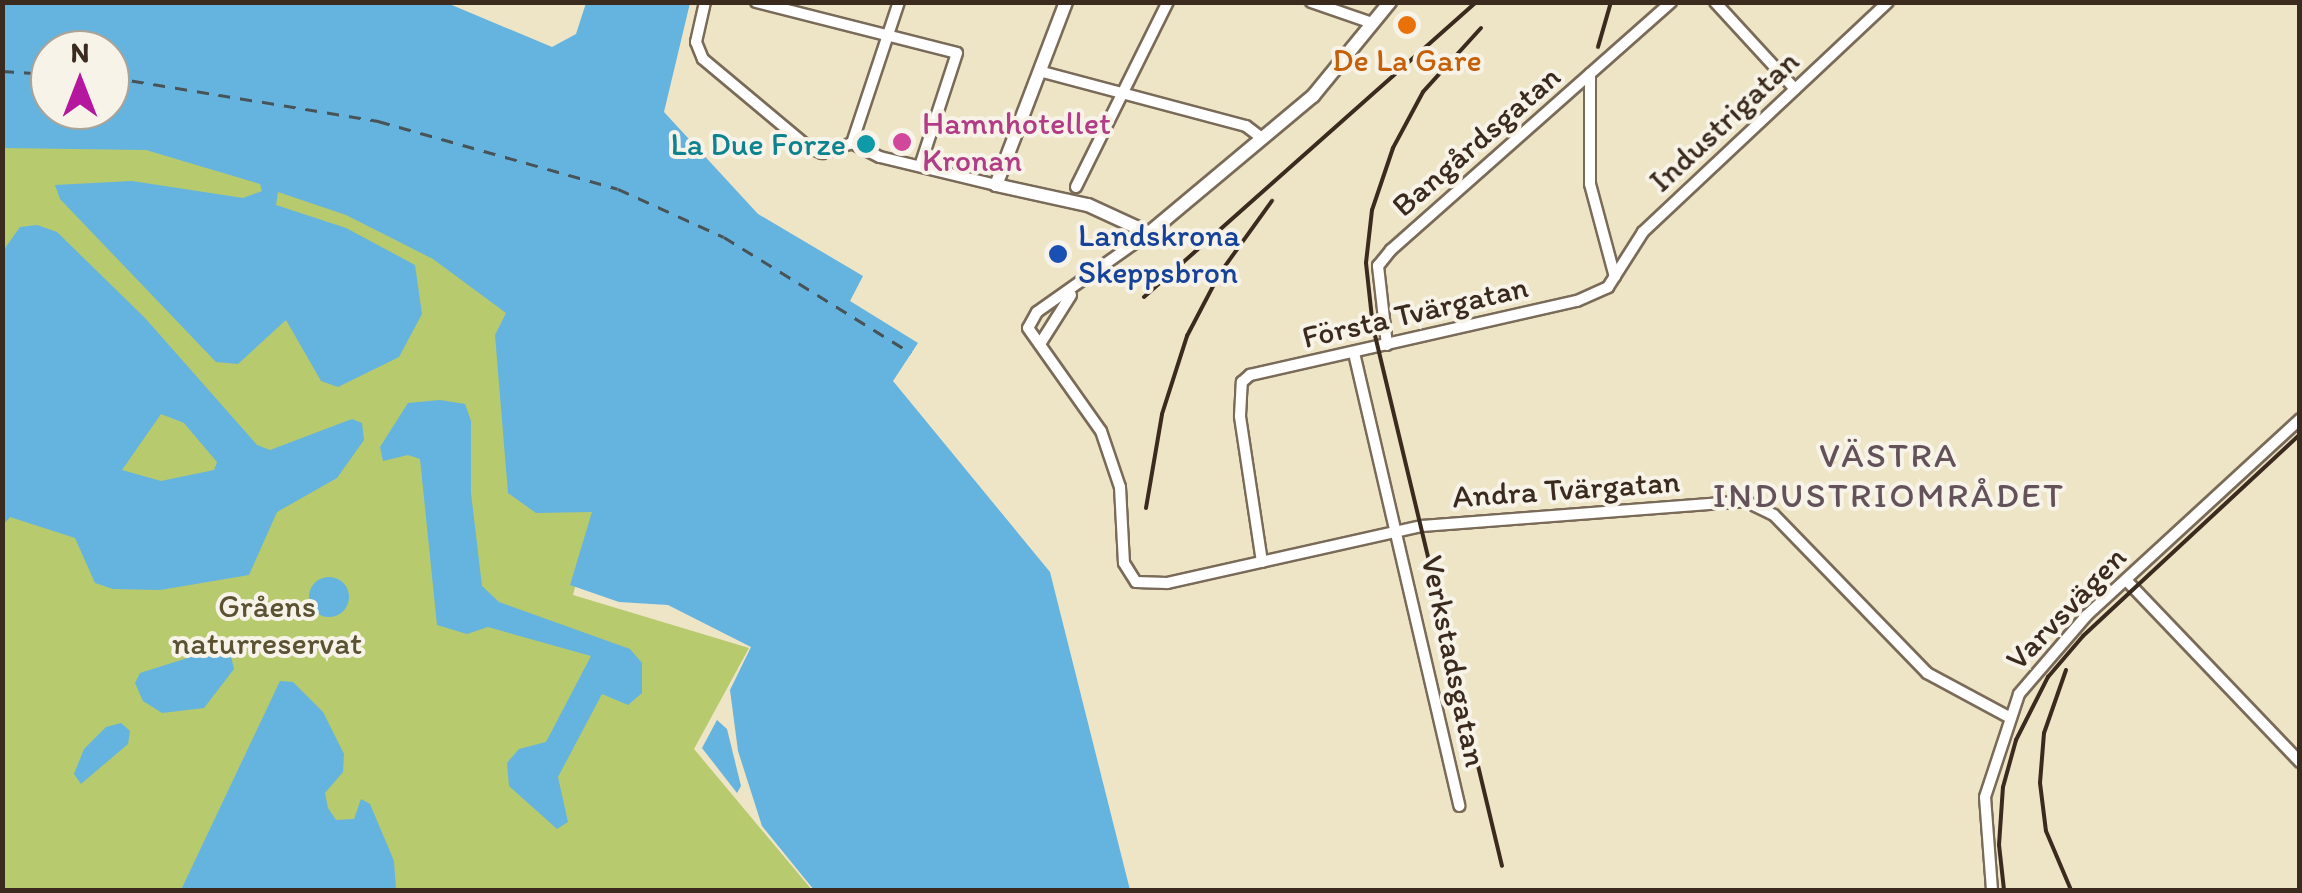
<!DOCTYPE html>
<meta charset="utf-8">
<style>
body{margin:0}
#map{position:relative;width:2302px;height:893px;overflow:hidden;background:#eee4c6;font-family:Itim,sans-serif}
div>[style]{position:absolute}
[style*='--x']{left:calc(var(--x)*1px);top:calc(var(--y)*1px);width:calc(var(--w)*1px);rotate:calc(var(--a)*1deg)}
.green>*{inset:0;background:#b7ca6e}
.water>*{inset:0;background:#65b3df}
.round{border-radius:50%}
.ferry>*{height:2.5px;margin-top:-1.25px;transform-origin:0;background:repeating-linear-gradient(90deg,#485358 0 12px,transparent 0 22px)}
.roads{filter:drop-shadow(2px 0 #7a6b59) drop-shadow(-2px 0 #7a6b59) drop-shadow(0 2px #7a6b59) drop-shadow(0 -2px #7a6b59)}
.minor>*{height:10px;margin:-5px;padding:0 5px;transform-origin:5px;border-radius:5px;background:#fff}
.tertiary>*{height:12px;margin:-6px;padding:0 6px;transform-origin:6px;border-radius:6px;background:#fff}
.rail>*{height:4px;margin:-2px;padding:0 2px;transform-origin:2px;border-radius:2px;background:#3b2a1e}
.dots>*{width:28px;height:28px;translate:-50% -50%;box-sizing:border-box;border:5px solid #f7f3e8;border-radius:50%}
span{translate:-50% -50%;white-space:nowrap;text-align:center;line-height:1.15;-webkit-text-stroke:8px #f7f3e8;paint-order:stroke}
.food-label{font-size:32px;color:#c56008}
.street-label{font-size:32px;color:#3b2a1e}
.hotel-label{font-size:32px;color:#b23c85}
.left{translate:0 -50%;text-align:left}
.culture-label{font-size:32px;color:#0d838f}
.right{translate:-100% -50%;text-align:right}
.transit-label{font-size:32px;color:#164399}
.park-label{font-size:32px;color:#5a5232}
.neighbourhood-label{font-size:35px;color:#635259;letter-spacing:2.5px}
.frame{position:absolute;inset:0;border:5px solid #3b2a1e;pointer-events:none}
.north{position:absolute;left:30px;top:30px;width:100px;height:100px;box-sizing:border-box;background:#f7f3e8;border:2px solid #aca397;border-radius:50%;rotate:0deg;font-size:28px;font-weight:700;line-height:40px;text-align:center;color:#3b2a1e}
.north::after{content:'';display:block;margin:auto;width:35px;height:45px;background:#b5179e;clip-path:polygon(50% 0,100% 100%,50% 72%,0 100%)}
</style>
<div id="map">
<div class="green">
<div style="clip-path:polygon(3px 133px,151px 148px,261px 183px,273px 210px,271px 193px,285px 189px,368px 220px,462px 270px,512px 317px,596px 506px,573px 595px,749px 648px,694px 749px,812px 890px,3px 890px)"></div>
</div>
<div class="water">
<div style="clip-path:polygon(evenodd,3px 2px,447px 3px,552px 47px,576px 34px,586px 3px,690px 3px,664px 112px,758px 214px,863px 276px,850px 301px,918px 343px,893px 381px,1050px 572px,1130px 890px,814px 890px,762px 826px,738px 751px,730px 690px,751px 647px,668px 605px,619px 602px,570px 585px,592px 512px,536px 513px,508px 493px,495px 335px,506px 313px,433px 259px,346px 215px,278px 192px,276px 205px,346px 228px,415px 265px,422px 314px,399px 357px,338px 387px,321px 381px,286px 320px,238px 364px,216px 362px,60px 199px,55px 185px,132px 181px,243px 198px,262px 191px,260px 184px,146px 150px,3px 148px,3px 2px,50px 50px,110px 50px,110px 110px,50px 110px,50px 50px)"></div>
<div style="clip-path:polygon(evenodd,37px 225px,57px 232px,145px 318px,257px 445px,270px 450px,352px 419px,362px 423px,364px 440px,337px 478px,277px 512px,249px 575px,160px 590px,113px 589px,95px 583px,75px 538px,10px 517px,3px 525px,3px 251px,20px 227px,37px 225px,161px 414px,184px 423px,217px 462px,214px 470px,161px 481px,122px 470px,161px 414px)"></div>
<div style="clip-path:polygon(440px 400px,465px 404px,471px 421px,471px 493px,482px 586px,499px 602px,630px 649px,642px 663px,642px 693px,628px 705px,602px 694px,558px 777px,568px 822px,557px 829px,509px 786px,507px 763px,519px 749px,546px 742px,591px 656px,488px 627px,467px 634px,437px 625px,420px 459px,408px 455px,383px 461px,380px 447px,408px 403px)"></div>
<div class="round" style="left:309px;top:577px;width:40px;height:40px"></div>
<div style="clip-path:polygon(216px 649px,230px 652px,234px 669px,204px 708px,162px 713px,143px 701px,135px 683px,140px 673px)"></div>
<div style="clip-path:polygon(280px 681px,293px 682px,323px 712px,344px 754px,343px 772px,325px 793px,328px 808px,336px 820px,354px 819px,361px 799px,370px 804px,394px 861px,396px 890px,181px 890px)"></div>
<div style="clip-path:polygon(717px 720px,727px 729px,741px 786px,737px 793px,702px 748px)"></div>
<div style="clip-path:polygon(121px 723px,130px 731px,128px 744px,81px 784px,74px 774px,84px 749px,106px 727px)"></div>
</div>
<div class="ferry">
<div style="--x:2;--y:71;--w:48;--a:3.6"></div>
<div style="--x:110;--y:77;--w:272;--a:9.3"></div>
<div style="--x:378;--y:121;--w:249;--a:15.8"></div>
<div style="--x:618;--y:189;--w:116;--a:24.4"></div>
<div style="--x:724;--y:237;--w:220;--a:31.8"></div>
</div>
<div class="roads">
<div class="minor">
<div style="--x:705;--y:2;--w:41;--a:102.7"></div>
<div style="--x:696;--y:42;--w:18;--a:68"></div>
<div style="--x:703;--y:59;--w:136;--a:39.9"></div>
<div style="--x:807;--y:146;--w:17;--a:25"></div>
<div style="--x:822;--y:153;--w:32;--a:-18"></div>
<div style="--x:852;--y:143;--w:31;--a:27"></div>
<div style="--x:880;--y:157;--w:119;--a:13.6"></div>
<div style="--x:756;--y:2;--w:207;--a:14.2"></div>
<div style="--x:957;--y:53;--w:119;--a:108.1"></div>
<div style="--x:1311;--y:2;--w:65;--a:19"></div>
<div style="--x:1715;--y:2;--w:118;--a:47.4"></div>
<div style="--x:1039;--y:71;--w:214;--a:14.9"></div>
<div style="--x:1246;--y:126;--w:21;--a:37"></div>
<div style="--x:1590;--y:74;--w:110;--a:90"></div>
<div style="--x:1590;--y:184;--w:96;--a:75"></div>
<div style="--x:852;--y:143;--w:149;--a:-71.6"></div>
<div style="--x:1076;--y:187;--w:207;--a:-63.6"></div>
<div style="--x:1149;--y:233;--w:137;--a:144.8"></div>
<div style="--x:1037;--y:312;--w:18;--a:119"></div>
<div style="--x:1028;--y:328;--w:126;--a:54.7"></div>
<div style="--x:1101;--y:431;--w:59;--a:71.3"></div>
<div style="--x:1120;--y:487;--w:76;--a:87"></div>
<div style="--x:1124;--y:563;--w:22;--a:58"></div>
<div style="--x:1136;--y:582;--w:31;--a:2"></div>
<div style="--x:1167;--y:583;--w:261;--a:-12.6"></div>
<div style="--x:1422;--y:526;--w:324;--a:-4.4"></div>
<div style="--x:1745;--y:501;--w:32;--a:26"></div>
<div style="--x:1774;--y:515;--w:220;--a:45.9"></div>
<div style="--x:1927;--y:673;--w:91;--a:28.3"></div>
<div style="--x:1040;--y:344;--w:58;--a:-57.7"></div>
<div style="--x:1387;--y:345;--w:80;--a:-96.5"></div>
<div style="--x:1378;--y:266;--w:21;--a:-51"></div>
<div style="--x:1391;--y:250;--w:374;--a:-41.5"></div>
<div style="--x:1354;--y:353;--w:465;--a:76.9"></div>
<div style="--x:1262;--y:562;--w:148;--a:-98.6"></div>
<div style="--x:1240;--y:416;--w:34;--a:-87"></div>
<div style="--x:1242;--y:382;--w:11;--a:-41"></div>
<div style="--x:1250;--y:375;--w:335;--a:-12.8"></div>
<div style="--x:1577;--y:301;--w:34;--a:-24"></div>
<div style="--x:1608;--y:287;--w:65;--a:-57.5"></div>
<div style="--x:1643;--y:232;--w:336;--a:-43.2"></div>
<div style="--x:2126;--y:580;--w:252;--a:46.3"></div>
<div style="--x:1992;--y:890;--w:93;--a:-94.3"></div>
<div style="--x:1985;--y:797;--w:108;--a:-71.7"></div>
<div style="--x:2019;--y:694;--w:103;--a:-49.3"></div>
<div style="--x:2086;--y:616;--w:291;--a:-42.6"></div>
</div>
<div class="tertiary">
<div style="--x:1066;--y:2;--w:196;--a:110.9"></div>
<div style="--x:996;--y:185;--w:94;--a:12.3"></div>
<div style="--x:1088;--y:205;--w:67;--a:24.7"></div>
<div style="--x:1149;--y:233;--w:214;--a:-39.9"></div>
<div style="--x:1313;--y:96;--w:122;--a:-50.7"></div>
</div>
</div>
<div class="rail">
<div style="--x:1481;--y:28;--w:86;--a:132.2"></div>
<div style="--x:1423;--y:92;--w:64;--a:118.2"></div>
<div style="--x:1393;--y:148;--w:65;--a:108.7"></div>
<div style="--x:1372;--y:210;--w:53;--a:96.5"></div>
<div style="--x:1366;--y:263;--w:64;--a:83.8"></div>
<div style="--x:1373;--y:327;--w:554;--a:76.54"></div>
<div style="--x:1598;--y:47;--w:47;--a:-73.9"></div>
<div style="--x:1144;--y:297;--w:444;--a:-41.6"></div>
<div style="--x:1146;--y:508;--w:95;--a:-80.3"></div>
<div style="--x:1162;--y:414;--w:82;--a:-72.2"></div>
<div style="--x:1187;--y:336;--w:71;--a:-62.4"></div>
<div style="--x:1220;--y:273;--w:89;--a:-54.2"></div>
<div style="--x:2066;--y:670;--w:67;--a:109.2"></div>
<div style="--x:2044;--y:733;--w:50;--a:94.6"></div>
<div style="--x:2040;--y:783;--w:48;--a:82.9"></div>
<div style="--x:2046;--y:831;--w:64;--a:67"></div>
<div style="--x:2004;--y:890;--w:45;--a:-96.3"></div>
<div style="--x:1999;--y:845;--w:58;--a:-86.1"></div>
<div style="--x:2003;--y:787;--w:49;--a:-74.5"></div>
<div style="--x:2016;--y:740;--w:71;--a:-63.1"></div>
<div style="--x:2048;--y:677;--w:54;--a:-49.5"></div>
<div style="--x:2083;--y:636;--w:296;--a:-42.9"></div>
</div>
<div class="dots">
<div style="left:1407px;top:25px;background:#e8710a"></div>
<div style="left:902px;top:142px;background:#d1479c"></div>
<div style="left:866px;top:144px;background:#0f9aa8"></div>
<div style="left:1058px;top:254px;background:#1a4fb4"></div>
</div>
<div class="food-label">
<span style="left:1407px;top:60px">De La Gare</span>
</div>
<div class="street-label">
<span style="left:1724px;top:121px;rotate:-43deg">Industrigatan</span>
<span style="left:1476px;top:141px;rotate:-41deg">Bangårdsgatan</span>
<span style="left:1415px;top:312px;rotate:-13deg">Första Tvärgatan</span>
<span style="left:1566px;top:489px;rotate:-4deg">Andra Tvärgatan</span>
<span style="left:2066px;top:608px;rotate:-46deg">Varvsvägen</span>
<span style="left:1454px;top:661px;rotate:78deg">Verkstadsgatan</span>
</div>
<div class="hotel-label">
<span class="left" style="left:922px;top:142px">Hamnhotellet<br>Kronan</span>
</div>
<div class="culture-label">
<span class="right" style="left:846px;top:144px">La Due Forze</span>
</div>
<div class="transit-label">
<span class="left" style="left:1078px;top:254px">Landskrona<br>Skeppsbron</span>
</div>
<div class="park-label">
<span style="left:267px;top:625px">Gråens<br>naturreservat</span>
</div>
<div class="neighbourhood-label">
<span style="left:1889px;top:475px">VÄSTRA<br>INDUSTRIOMRÅDET</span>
</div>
<div class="frame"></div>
<div class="north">N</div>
</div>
